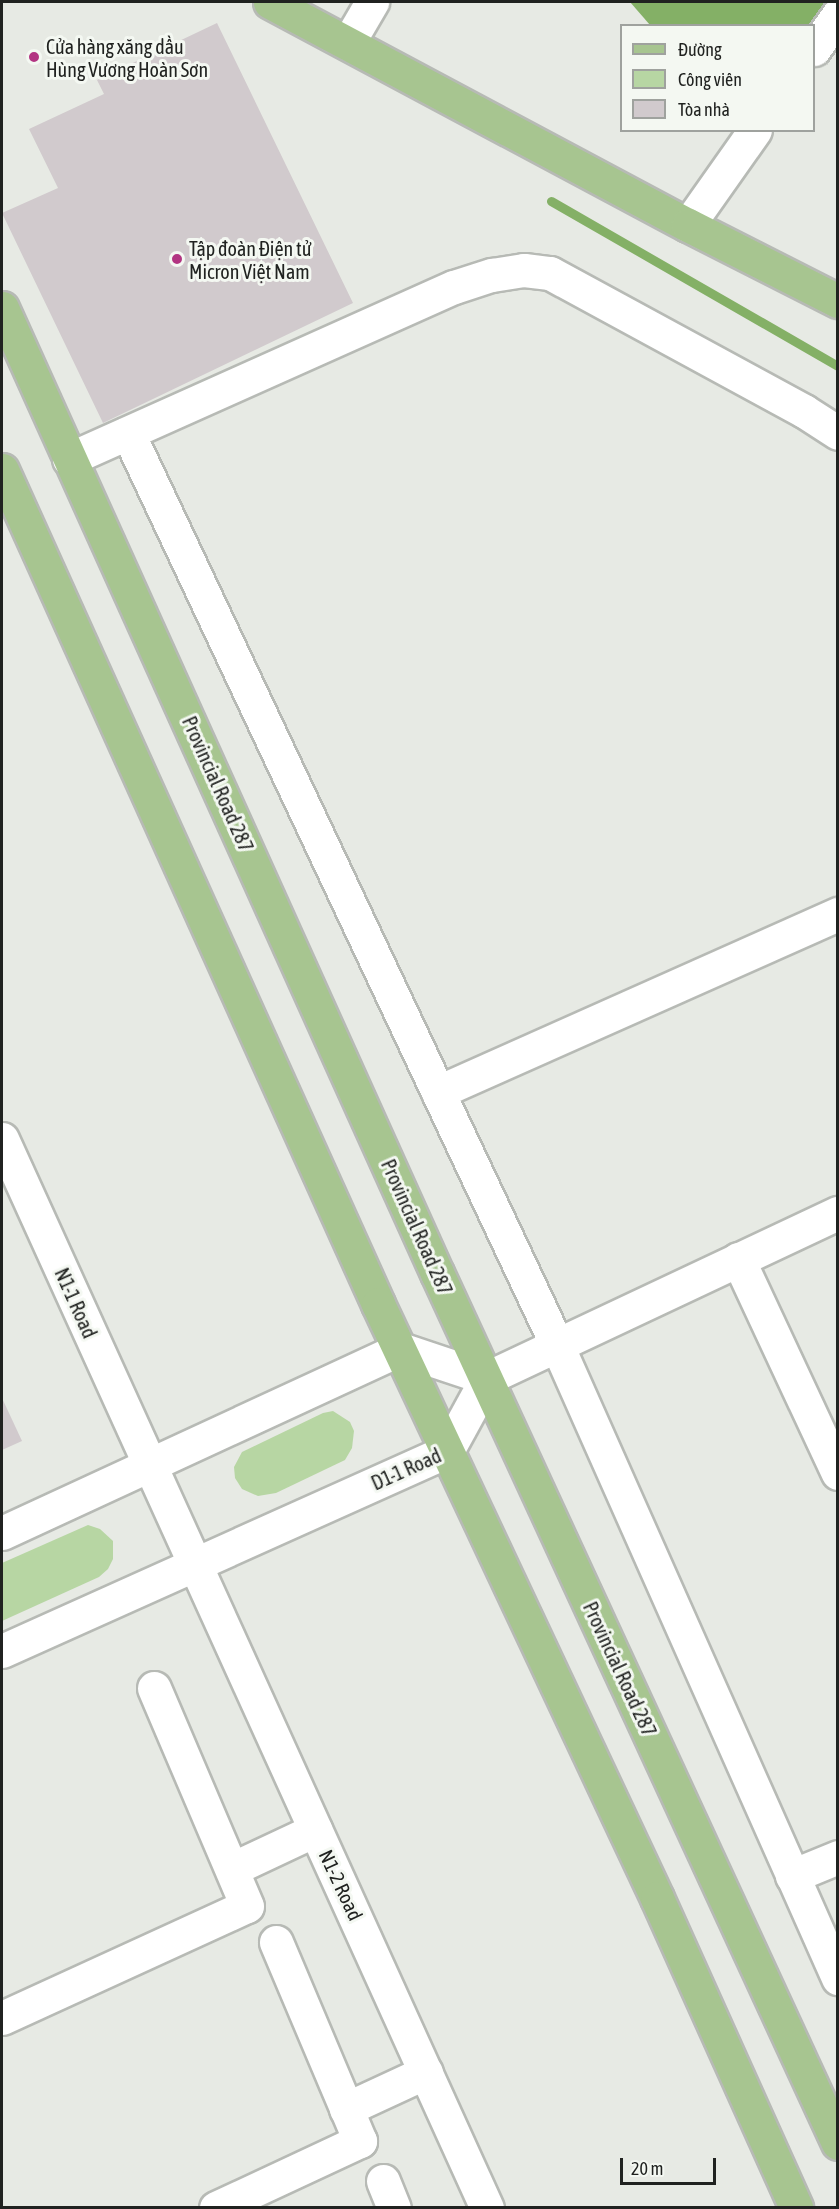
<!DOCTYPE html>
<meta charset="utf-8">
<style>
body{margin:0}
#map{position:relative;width:839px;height:2209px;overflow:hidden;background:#e7eae4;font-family:"Asap Condensed",sans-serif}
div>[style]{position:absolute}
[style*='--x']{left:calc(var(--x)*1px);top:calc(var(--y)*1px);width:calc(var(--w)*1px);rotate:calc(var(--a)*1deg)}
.green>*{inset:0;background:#b7d6a3}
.water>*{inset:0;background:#84b066}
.stream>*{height:9px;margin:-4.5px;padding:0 4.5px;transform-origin:4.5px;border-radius:4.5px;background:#84b066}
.building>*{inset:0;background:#d1cacd}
.roads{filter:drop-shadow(2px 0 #b7bab5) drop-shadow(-2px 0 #b7bab5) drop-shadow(0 2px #b7bab5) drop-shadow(0 -2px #b7bab5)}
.minor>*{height:33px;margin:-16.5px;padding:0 16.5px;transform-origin:16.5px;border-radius:16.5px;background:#fff}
.major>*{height:33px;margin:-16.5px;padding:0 16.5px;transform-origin:16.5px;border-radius:16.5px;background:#a7c590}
.dots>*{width:16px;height:16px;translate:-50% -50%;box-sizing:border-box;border:3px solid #f4f8f2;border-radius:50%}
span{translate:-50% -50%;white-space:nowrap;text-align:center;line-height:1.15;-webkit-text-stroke:6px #f4f8f2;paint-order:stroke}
.poi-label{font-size:20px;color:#202220}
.left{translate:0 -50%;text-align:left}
.street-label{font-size:20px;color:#202220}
.frame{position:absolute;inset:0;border:3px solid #202220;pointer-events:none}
.legend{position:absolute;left:620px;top:24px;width:195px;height:108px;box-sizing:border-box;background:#f4f8f2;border:2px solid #9fa29e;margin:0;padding:8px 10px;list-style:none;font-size:18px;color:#202220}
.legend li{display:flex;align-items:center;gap:12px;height:30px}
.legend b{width:30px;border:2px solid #9fa29e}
.scale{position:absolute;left:620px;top:2158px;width:96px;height:27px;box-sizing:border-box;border:3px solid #202220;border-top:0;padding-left:8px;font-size:18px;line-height:21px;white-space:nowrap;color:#202220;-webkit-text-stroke:4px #f4f8f2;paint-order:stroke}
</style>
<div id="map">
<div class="green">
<div style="clip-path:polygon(333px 1411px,350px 1422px,354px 1431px,352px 1448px,345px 1460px,276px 1493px,258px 1496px,242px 1489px,235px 1478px,234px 1467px,242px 1452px,323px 1413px)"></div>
<div style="clip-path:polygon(88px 1525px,100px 1529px,113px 1541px,113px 1559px,108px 1569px,99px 1577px,2px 1621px,2px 1563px)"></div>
</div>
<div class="water">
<div style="clip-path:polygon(630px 2px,835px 2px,814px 26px,650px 25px)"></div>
</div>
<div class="stream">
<div style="--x:551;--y:201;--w:331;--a:29.9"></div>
</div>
<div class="building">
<div style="clip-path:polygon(217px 23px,353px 303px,103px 423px,2px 213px,58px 188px,29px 129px,104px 94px,97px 80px)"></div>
<div style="clip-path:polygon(2px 1398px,22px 1441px,2px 1450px)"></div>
</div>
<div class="roads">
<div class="minor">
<div style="--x:348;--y:43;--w:48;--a:-59.7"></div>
<div style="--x:814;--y:49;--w:42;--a:-54.8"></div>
<div style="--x:688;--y:225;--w:116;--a:-54.8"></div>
<div style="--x:128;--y:433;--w:1008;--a:64.81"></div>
<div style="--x:557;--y:1345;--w:693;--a:66.06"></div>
<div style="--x:69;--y:459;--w:422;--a:-24.1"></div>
<div style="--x:454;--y:287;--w:40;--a:-18"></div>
<div style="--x:492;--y:275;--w:32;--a:-9"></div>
<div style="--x:524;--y:270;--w:26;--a:7"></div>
<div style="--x:550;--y:273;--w:289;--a:28.5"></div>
<div style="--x:804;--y:411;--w:40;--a:32.9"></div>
<div style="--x:438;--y:1092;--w:438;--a:-24"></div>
<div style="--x:2;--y:1139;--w:1174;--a:65.6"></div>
<div style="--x:738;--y:1259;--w:236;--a:65"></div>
<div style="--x:487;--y:1378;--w:388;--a:-25.2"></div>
<div style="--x:2;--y:1533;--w:438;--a:-24.8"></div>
<div style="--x:400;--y:1349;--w:92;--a:18.4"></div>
<div style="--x:2;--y:1651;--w:488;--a:-24.2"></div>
<div style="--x:447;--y:1451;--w:83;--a:-61.3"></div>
<div style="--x:232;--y:1869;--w:92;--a:-25.2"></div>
<div style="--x:792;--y:1876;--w:50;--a:-22.4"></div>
<div style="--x:2;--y:2018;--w:269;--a:-24.6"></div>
<div style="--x:247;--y:1906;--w:237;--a:-113.1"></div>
<div style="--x:346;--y:2109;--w:88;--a:-24.8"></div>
<div style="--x:383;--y:2181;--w:29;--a:68"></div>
<div style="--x:216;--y:2208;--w:159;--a:-25"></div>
<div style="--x:360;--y:2141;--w:216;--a:-112.9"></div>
</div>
<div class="major">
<div style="--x:270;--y:2;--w:474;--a:28.1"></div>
<div style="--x:688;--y:225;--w:168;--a:26.9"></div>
<div style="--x:2;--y:308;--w:1059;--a:65.74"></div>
<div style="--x:437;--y:1273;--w:958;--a:65.25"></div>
<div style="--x:2;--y:470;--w:915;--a:65.73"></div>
<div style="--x:378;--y:1304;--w:656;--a:64.84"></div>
<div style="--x:657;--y:1898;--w:340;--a:65.8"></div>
</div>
</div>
<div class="dots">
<div style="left:34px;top:57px;background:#b23482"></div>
<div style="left:177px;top:259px;background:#b23482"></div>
</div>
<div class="poi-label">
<span class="left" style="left:46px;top:58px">Cửa hàng xăng dầu<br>Hùng Vương Hoàn Sơn</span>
<span class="left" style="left:189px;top:260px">Tập đoàn Điện tử<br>Micron Việt Nam</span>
</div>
<div class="street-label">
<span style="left:218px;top:784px;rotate:66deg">Provincial Road 287</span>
<span style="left:417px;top:1227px;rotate:66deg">Provincial Road 287</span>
<span style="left:76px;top:1303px;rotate:66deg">N1-1 Road</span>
<span style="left:406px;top:1469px;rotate:-24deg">D1-1 Road</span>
<span style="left:620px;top:1669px;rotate:65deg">Provincial Road 287</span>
<span style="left:341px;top:1885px;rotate:65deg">N1-2 Road</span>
</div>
<div class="frame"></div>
<ul class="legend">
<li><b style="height:8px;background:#a7c590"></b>Đường</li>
<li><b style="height:16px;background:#b7d6a3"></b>Công viên</li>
<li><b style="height:16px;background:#d1cacd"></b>Tòa nhà</li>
</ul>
<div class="scale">20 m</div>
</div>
